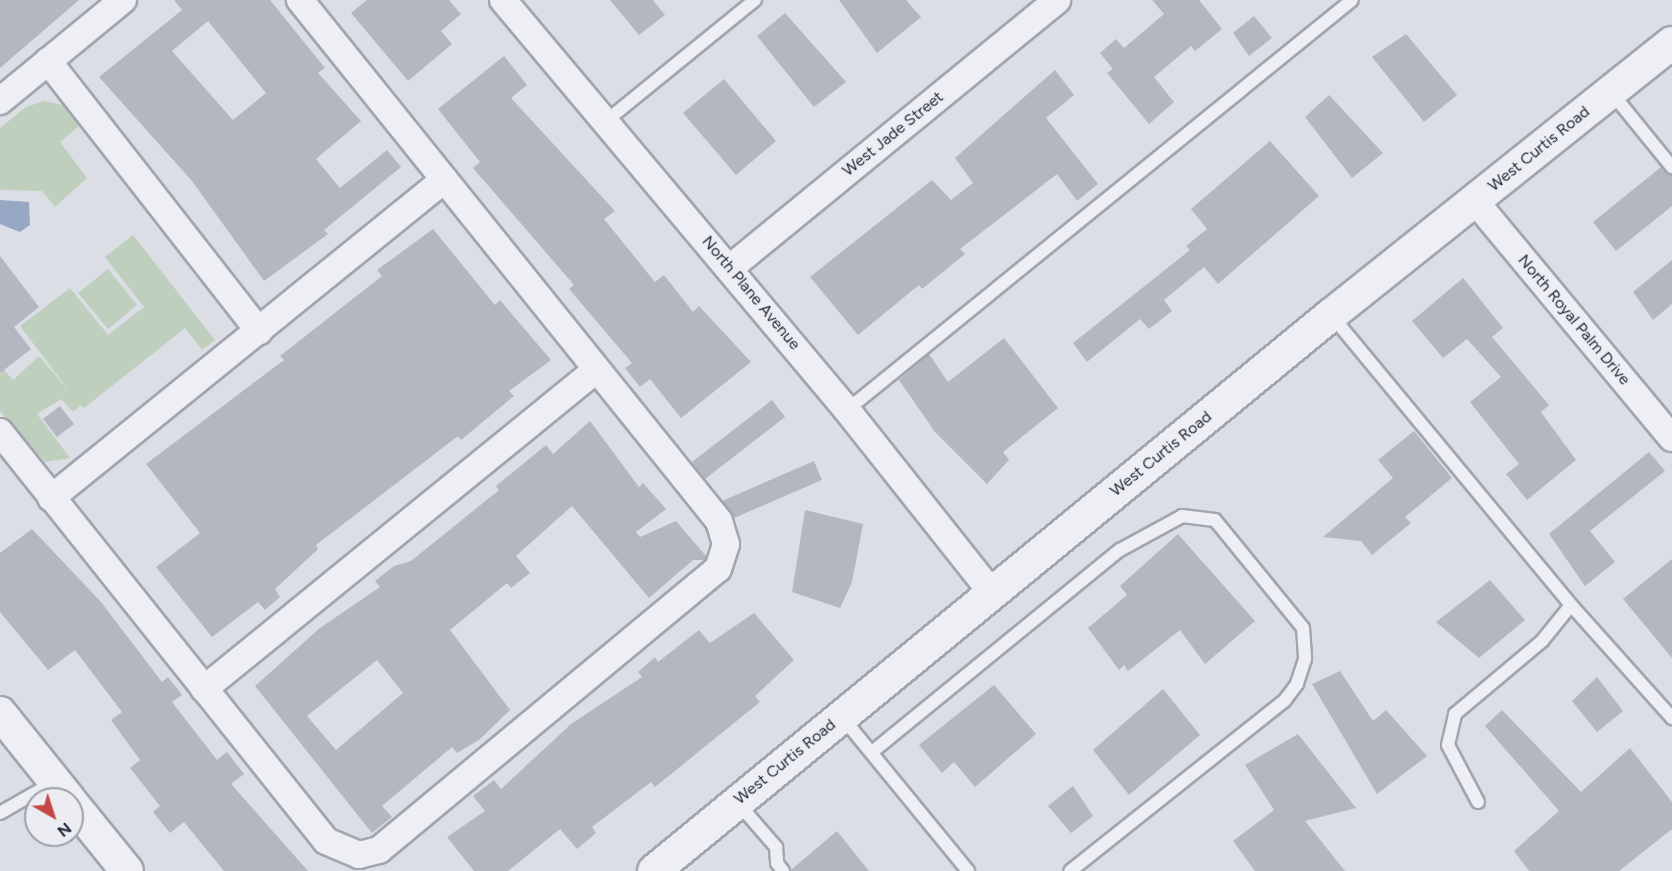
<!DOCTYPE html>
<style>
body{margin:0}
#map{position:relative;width:1672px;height:871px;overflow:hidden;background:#dcdee5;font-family:Figtree,sans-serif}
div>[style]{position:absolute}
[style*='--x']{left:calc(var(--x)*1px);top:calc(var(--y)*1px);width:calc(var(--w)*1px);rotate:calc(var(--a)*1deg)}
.green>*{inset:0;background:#bfcfbd}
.water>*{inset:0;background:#98a7c4}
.building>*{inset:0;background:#b4b7c2}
.roads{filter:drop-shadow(2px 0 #a2a5af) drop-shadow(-2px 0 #a2a5af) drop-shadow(0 2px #a2a5af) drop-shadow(0 -2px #a2a5af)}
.service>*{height:12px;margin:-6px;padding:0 6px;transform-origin:6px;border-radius:6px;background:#eeeff4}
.minor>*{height:26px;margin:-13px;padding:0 13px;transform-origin:13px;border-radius:13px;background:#eeeff4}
.tertiary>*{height:32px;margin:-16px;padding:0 16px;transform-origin:16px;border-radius:16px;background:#eeeff4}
span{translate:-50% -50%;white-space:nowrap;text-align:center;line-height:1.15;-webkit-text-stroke:4.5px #ebedf3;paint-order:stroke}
.street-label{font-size:16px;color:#272b3b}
.north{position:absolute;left:24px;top:787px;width:60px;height:60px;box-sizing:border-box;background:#ebedf3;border:2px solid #9d9fa9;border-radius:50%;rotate:141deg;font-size:16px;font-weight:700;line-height:24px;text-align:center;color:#272b3b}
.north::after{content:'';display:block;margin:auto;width:21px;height:27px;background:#c54647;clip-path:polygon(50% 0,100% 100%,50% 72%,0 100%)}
</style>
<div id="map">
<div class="green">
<div style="clip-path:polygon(44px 101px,63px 105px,79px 126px,60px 142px,87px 178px,55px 207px,42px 191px,0 190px,0 128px,26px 107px)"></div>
<div style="clip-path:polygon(133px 235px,215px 340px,202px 350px,185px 328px,84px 408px,81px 405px,73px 412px,61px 399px,37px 414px,70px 458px,45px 462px,0 411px,0 365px,13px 380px,39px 356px,70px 392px,20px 326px,70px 288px,108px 335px,144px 307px,105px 257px)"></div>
<div style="clip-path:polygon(108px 269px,137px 305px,108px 329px,78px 293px)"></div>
</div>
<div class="water">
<div style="clip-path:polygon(0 200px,29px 202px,30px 225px,20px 232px,0 224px)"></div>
</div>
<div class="building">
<div style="clip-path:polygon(0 0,79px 0,0 68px)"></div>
<div style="clip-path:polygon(evenodd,174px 0,270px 0,325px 68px,318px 73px,361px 121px,316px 159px,340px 188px,387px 150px,401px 167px,324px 230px,328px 234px,264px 281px,192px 181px,99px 77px,182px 10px,174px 0,208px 21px,266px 93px,233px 120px,172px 51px,208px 21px)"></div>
<div style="clip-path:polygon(367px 0,449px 0,461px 14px,441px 31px,452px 44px,408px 81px,351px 13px)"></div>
<div style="clip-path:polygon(610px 0,653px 0,665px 15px,639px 35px)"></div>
<div style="clip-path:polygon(839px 0,906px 0,921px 17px,877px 53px)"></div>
<div style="clip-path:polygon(1152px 0,1199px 0,1222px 29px,1195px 51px,1191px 46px,1154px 77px,1174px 102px,1149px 124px,1107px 73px,1113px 69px,1100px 53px,1116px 39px,1124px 48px,1164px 14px)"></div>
<div style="clip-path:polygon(785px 13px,846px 82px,814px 107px,757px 36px)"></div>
<div style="clip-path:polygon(1254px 16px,1272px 38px,1249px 56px,1233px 33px)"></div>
<div style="clip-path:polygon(1406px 34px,1457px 95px,1424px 122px,1372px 57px)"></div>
<div style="clip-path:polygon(504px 56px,527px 85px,511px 98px,615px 211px,604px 219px,655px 282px,664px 275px,693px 312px,699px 306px,751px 362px,681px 418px,650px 379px,640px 387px,625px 368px,632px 363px,569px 289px,574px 285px,473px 168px,480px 162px,438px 109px)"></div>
<div style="clip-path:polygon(1055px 70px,1074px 95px,1046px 118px,1098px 184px,1077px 201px,1057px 174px,960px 249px,965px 254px,922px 289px,919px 285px,858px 335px,810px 277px,932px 180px,951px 200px,973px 183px,955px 158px)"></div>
<div style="clip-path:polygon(724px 79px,776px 141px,736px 175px,683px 113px)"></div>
<div style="clip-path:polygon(1329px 95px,1383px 153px,1352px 178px,1305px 117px)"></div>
<div style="clip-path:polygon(1270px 141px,1319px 196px,1218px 284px,1204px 267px,1164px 300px,1172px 311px,1149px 329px,1140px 319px,1087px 362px,1073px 343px,1190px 250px,1186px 246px,1207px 229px,1191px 209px)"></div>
<div style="clip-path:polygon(1661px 167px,1672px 175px,1672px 206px,1616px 251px,1593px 222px)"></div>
<div style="clip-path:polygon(433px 229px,495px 305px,500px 300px,551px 360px,509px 391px,514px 396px,461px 440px,458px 436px,316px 545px,318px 549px,275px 589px,280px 597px,265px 610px,258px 602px,212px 637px,156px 567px,200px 533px,146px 464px,284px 360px,280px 356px,382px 276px,377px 270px)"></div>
<div style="clip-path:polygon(0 256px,39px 307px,14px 327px,31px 349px,0 373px)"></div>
<div style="clip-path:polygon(1672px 260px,1672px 304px,1653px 320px,1633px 292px)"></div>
<div style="clip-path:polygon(1463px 278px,1503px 328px,1492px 337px,1549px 405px,1541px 412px,1576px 460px,1527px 500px,1506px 474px,1519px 464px,1470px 402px,1501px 377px,1467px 339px,1443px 358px,1412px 321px)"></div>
<div style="clip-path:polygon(1004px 338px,1058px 408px,1003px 452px,1009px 460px,987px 484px,935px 432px,899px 380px,929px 354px,948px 382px)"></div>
<div style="clip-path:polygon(772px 400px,785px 417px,705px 479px,692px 462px)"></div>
<div style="clip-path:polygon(60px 406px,74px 424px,57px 437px,43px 419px)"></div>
<div style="clip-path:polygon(evenodd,590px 421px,639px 487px,643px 483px,666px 509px,636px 532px,640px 537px,676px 521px,706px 556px,705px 560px,693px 560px,649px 598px,572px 506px,516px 556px,530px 573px,511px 588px,507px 583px,450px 630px,510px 710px,479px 740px,457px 753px,452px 747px,382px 806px,392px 817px,372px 833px,255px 686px,320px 628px,380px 587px,375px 581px,394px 566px,411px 561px,499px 490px,496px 486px,546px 445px,553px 454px,590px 421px,377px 660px,403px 693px,336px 750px,307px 716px,377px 660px)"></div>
<div style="clip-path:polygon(1414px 431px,1452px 478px,1405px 517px,1411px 523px,1372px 555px,1361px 541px,1323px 537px,1393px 478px,1378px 460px)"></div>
<div style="clip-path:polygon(1649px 452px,1665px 471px,1590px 531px,1615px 562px,1585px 586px,1549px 534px)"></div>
<div style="clip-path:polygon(814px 461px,822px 480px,734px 518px,722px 501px)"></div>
<div style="clip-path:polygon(805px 510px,863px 524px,852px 582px,840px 608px,792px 592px)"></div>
<div style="clip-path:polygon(32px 529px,101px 602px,162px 682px,168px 677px,182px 695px,172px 702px,217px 760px,227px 752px,244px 774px,231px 784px,308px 871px,224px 871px,184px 822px,170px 833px,153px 812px,160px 806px,130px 768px,140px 760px,111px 720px,122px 712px,75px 650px,48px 670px,0 612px,0 553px)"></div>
<div style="clip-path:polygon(1178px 534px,1255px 621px,1205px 664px,1180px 630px,1128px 671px,1124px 665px,1119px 670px,1088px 628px,1127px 595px,1120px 586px)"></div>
<div style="clip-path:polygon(1672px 559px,1672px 658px,1623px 599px)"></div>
<div style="clip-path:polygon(1490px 580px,1525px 620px,1479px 658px,1436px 622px)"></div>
<div style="clip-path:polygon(754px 613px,794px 660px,755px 696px,760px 702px,655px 787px,651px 782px,592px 827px,596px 833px,577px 849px,560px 829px,508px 871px,474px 871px,447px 837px,485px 811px,473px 796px,494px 780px,501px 789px,571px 724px,642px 677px,638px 672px,655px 657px,658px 662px,699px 630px,710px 643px)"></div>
<div style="clip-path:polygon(1340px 671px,1373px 721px,1386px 710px,1427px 756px,1377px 794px,1312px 684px)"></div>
<div style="clip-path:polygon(1597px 677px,1623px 711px,1597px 732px,1572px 701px)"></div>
<div style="clip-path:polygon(994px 685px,1036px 734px,975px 787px,954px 762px,942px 773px,919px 745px)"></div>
<div style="clip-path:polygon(1163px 689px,1200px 735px,1129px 795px,1093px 750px)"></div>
<div style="clip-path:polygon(1502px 710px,1581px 792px,1630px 748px,1672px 802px,1672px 829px,1619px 871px,1529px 871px,1514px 851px,1559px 811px,1485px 726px)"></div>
<div style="clip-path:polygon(1298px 734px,1356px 808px,1305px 821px,1345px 871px,1255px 871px,1233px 841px,1274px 810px,1245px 765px)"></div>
<div style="clip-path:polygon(1073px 786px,1093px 816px,1071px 833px,1048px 806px)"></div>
<div style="clip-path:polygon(837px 831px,869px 871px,791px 871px,791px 870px)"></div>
</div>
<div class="roads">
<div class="service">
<div style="--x:1611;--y:92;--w:97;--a:50.9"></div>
<div style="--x:606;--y:121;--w:192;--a:-39.1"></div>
<div style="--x:1332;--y:316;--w:375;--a:50.4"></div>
<div style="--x:1571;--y:605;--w:152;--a:48.2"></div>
<div style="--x:847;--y:410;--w:650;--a:-39.07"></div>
<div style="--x:842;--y:717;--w:199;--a:50.7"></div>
<div style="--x:872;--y:752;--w:320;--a:-39.2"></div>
<div style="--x:1120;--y:550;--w:71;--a:-28.7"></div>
<div style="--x:1182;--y:516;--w:33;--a:7"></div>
<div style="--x:1215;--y:520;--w:139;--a:50.8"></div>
<div style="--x:1303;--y:628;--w:31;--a:86"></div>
<div style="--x:1305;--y:659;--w:26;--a:108"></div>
<div style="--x:1297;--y:684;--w:21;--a:127"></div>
<div style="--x:1284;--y:701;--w:273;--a:141.5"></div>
<div style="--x:737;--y:802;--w:60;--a:49.1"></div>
<div style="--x:776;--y:847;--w:16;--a:86"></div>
<div style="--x:777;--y:863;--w:10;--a:53"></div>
<div style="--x:1478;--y:802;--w:64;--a:-117.8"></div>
<div style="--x:1448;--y:745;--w:32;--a:-77"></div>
<div style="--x:1455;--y:714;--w:114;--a:-40"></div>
<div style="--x:1542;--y:641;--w:46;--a:-51.1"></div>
<div style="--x:0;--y:813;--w:62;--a:-29.9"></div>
</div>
<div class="minor">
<div style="--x:503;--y:0;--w:535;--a:50"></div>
<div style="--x:847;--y:410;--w:232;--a:51.6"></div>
<div style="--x:48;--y:61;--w:343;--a:52"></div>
<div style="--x:0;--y:101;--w:159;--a:-39.4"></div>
<div style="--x:1475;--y:201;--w:308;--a:50.3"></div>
<div style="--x:730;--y:268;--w:423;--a:-39.3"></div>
<div style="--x:0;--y:432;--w:523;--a:51.44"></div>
<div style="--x:326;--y:841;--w:36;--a:23"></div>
<div style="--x:359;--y:855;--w:21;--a:-14"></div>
<div style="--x:379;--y:850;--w:440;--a:-39.7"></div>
<div style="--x:718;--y:569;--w:26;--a:-72"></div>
<div style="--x:726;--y:544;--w:24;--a:-107"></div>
<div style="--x:719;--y:521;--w:669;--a:-128.81"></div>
<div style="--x:51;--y:498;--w:506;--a:-38.98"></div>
<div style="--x:204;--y:689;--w:505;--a:-39.14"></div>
</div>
<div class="tertiary">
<div style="--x:0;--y:713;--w:110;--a:51.3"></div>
<div style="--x:72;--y:803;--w:87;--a:51"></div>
<div style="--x:654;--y:871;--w:876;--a:-39.4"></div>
<div style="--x:1331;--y:315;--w:436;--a:-38.6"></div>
</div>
</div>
<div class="street-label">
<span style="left:893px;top:134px;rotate:-39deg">West Jade Street</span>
<span style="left:1539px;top:149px;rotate:-39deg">West Curtis Road</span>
<span style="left:751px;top:293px;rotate:50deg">North Plane Avenue</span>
<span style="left:1574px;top:320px;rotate:50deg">North Royal Palm Drive</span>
<span style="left:1161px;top:454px;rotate:-39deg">West Curtis Road</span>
<span style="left:785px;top:762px;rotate:-39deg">West Curtis Road</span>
</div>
<div class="north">N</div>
</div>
